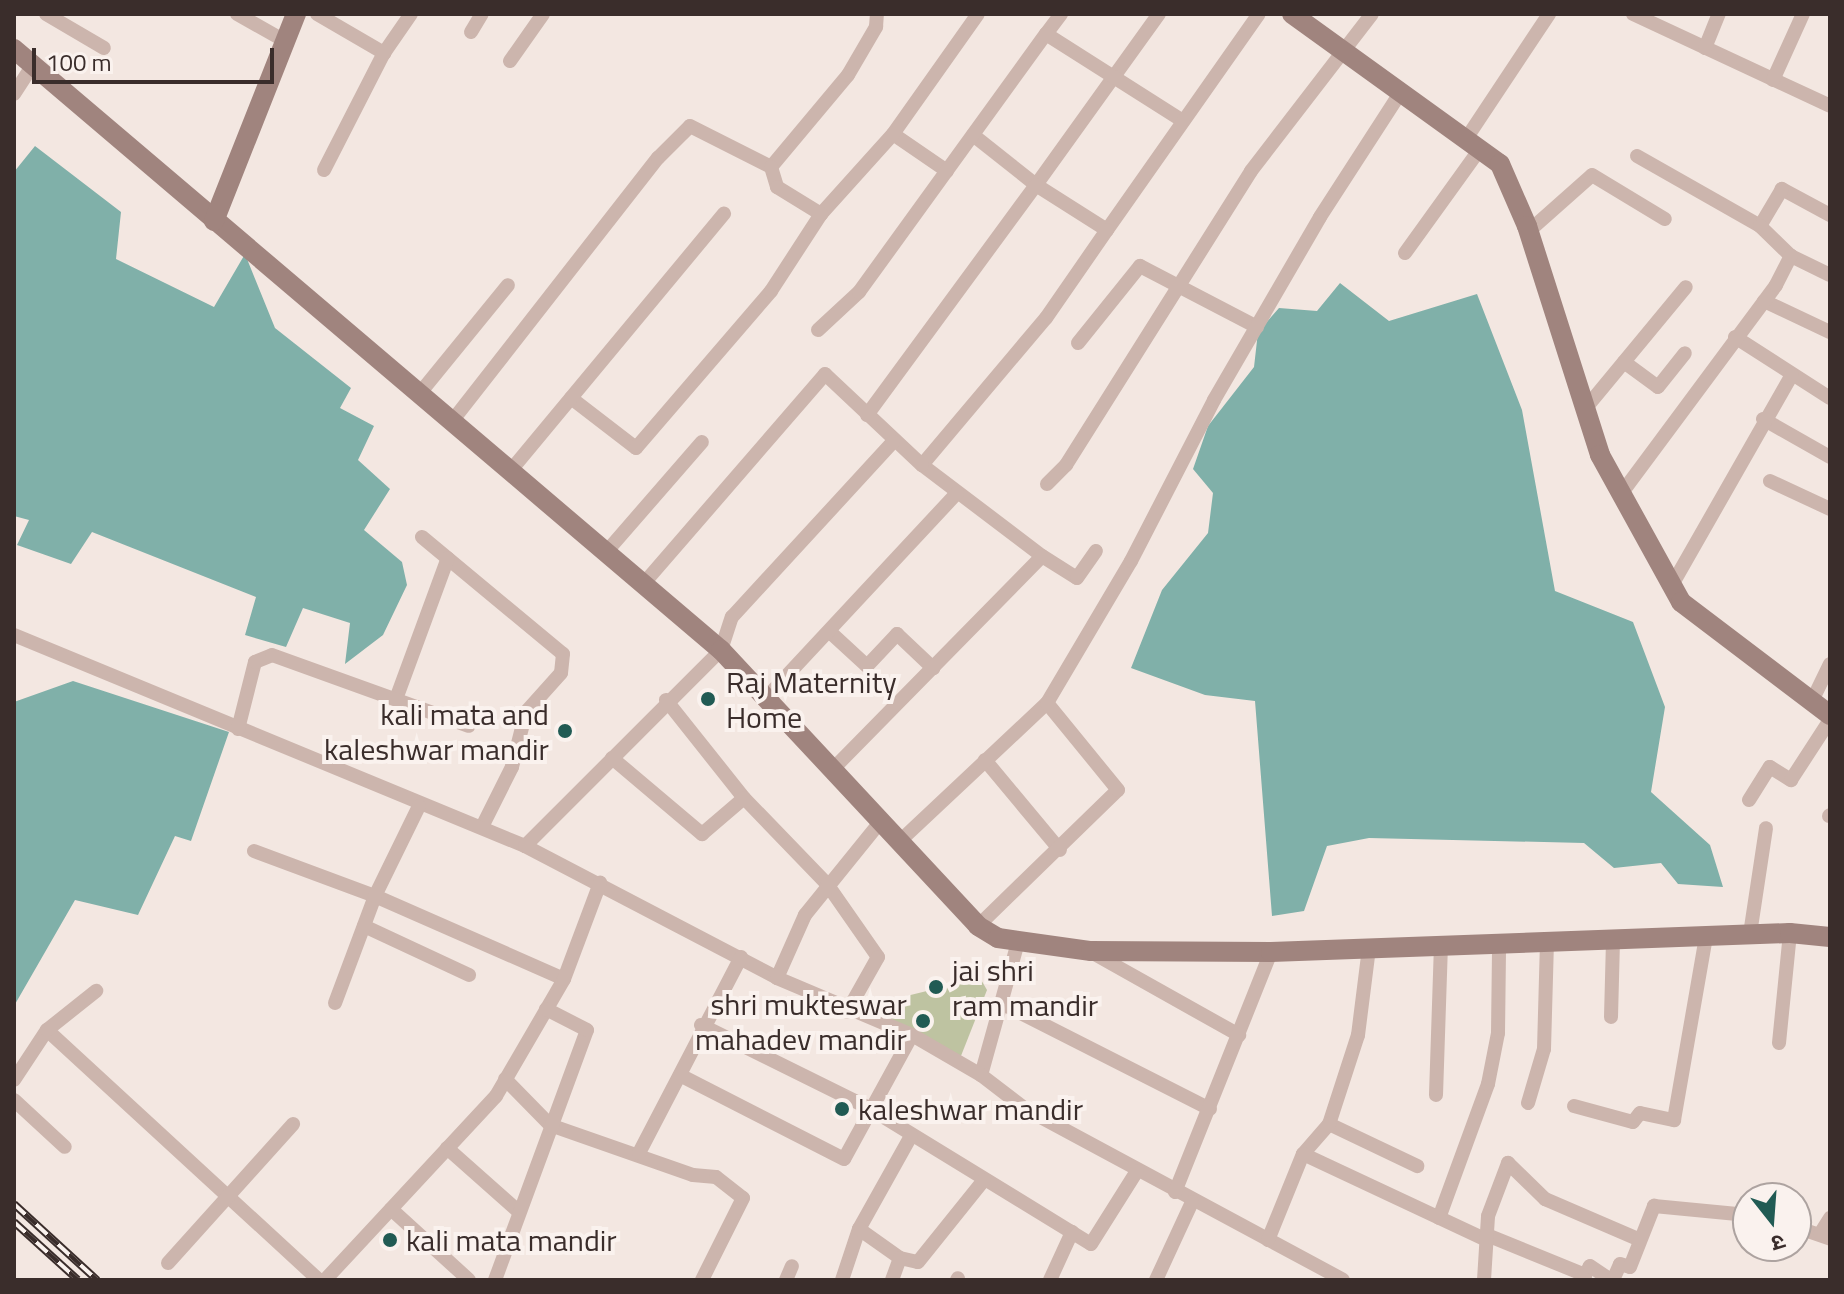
<!DOCTYPE html>
<meta charset="utf-8">
<style>
body{margin:0}
#map{position:relative;width:1844px;height:1294px;overflow:hidden;background:#f3e7e1;font-family:"Titillium Web","Noto Sans Devanagari",sans-serif}
div>[style]{position:absolute}
[style*='--x']{left:calc(var(--x)*1px);top:calc(var(--y)*1px);width:calc(var(--w)*1px);rotate:calc(var(--a)*1deg)}
.green>*{inset:0;background:#bec3a1}
.water>*{inset:0;background:#80b0a9}
.street>*{height:14px;margin:-7px;padding:0 7px;transform-origin:7px;border-radius:7px;background:#ccb5ad}
.secondary>*{height:20px;margin:-10px;padding:0 10px;transform-origin:10px;border-radius:10px;background:#a0847e}
.rail>*{height:8px;margin-top:-4px;transform-origin:0;background:repeating-linear-gradient(90deg,#faf2ee 0 15px,#3a2d2b 0 30px);box-sizing:border-box;border-block:2px solid #3a2d2b}
.dots>*{width:22px;height:22px;translate:-50% -50%;box-sizing:border-box;border:4px solid #faf2ee;border-radius:50%}
span{translate:-50% -50%;white-space:nowrap;text-align:center;line-height:1.15;-webkit-text-stroke:8px #faf2ee;paint-order:stroke}
.poi-label{font-size:30px;color:#3a2d2b}
.left{translate:0 -50%;text-align:left}
.right{translate:-100% -50%;text-align:right}
.frame{position:absolute;inset:0;border:16px solid #3a2d2b;pointer-events:none}
.north{position:absolute;left:1732px;top:1182px;width:80px;height:80px;box-sizing:border-box;background:#faf2ee;border:2px solid #ada3a0;border-radius:50%;rotate:163deg;font-size:22px;font-weight:700;line-height:32px;text-align:center;color:#3a2d2b}
.north::after{content:'';display:block;margin:auto;width:28px;height:36px;background:#215b54;clip-path:polygon(50% 0,100% 100%,50% 72%,0 100%)}
.scale{position:absolute;left:32px;top:48px;width:242px;height:36px;box-sizing:border-box;border:4px solid #3a2d2b;border-top:0;padding-left:10px;font-size:24px;line-height:28px;white-space:nowrap;color:#3a2d2b;-webkit-text-stroke:6px #faf2ee;paint-order:stroke}
</style>
<div id="map">
<div class="green">
<div style="clip-path:polygon(980px 978px,987px 990px,957px 1066px,883px 1013px,886px 1001px)"></div>
</div>
<div class="water">
<div style="clip-path:polygon(35px 146px,121px 212px,116px 259px,214px 307px,245px 254px,275px 328px,351px 388px,340px 408px,374px 426px,358px 460px,390px 489px,364px 530px,402px 562px,407px 585px,383px 635px,345px 664px,350px 623px,303px 608px,286px 647px,245px 635px,256px 597px,92px 532px,71px 564px,17px 545px,29px 520px,14px 516px,14px 172px)"></div>
<div style="clip-path:polygon(1340px 283px,1389px 321px,1477px 294px,1522px 410px,1555px 591px,1633px 622px,1665px 707px,1651px 792px,1710px 845px,1723px 887px,1678px 884px,1661px 863px,1614px 868px,1584px 843px,1369px 838px,1327px 846px,1304px 911px,1272px 916px,1255px 701px,1205px 695px,1131px 668px,1162px 590px,1208px 533px,1213px 493px,1193px 469px,1208px 426px,1254px 367px,1258px 332px,1279px 308px,1317px 311px)"></div>
<div style="clip-path:polygon(73px 681px,229px 732px,191px 841px,175px 836px,138px 915px,75px 900px,14px 1006px,14px 702px)"></div>
</div>
<div class="street">
<div style="--x:46;--y:14;--w:67;--a:30.4"></div>
<div style="--x:237;--y:14;--w:55;--a:29.4"></div>
<div style="--x:317;--y:14;--w:78;--a:30.2"></div>
<div style="--x:1633;--y:14;--w:217;--a:25"></div>
<div style="--x:471;--y:32;--w:21;--a:-59"></div>
<div style="--x:1046;--y:34;--w:25;--a:-53"></div>
<div style="--x:1705;--y:48;--w:37;--a:-68"></div>
<div style="--x:510;--y:61;--w:57;--a:-54.9"></div>
<div style="--x:1773;--y:80;--w:72;--a:-65.6"></div>
<div style="--x:14;--y:94;--w:35;--a:-57"></div>
<div style="--x:973;--y:135;--w:80;--a:38.4"></div>
<div style="--x:1036;--y:185;--w:211;--a:-54.3"></div>
<div style="--x:1466;--y:139;--w:150;--a:-56.4"></div>
<div style="--x:1637;--y:156;--w:142;--a:29.6"></div>
<div style="--x:771;--y:167;--w:120;--a:-50.1"></div>
<div style="--x:848;--y:75;--w:56;--a:-59.7"></div>
<div style="--x:876;--y:27;--w:13;--a:-86"></div>
<div style="--x:324;--y:170;--w:131;--a:-62.9"></div>
<div style="--x:384;--y:53;--w:47;--a:-55.3"></div>
<div style="--x:947;--y:171;--w:65;--a:-145.6"></div>
<div style="--x:893;--y:134;--w:147;--a:-54.7"></div>
<div style="--x:1830;--y:215;--w:55;--a:-151.6"></div>
<div style="--x:1782;--y:189;--w:43;--a:120.7"></div>
<div style="--x:1760;--y:226;--w:43;--a:44.1"></div>
<div style="--x:1791;--y:256;--w:43;--a:26"></div>
<div style="--x:1529;--y:231;--w:84;--a:-41.6"></div>
<div style="--x:1592;--y:175;--w:85;--a:31.1"></div>
<div style="--x:1405;--y:253;--w:128;--a:-54.2"></div>
<div style="--x:1764;--y:301;--w:73;--a:25.2"></div>
<div style="--x:818;--y:330;--w:56;--a:-42.8"></div>
<div style="--x:859;--y:292;--w:319;--a:-54.1"></div>
<div style="--x:1046;--y:34;--w:162;--a:32.4"></div>
<div style="--x:1735;--y:337;--w:113;--a:32.7"></div>
<div style="--x:1078;--y:343;--w:99;--a:-51.2"></div>
<div style="--x:1140;--y:266;--w:132;--a:27.5"></div>
<div style="--x:1624;--y:362;--w:42;--a:36.3"></div>
<div style="--x:1658;--y:387;--w:43;--a:-51.5"></div>
<div style="--x:420;--y:393;--w:139;--a:-50.8"></div>
<div style="--x:571;--y:398;--w:82;--a:37.6"></div>
<div style="--x:636;--y:448;--w:207;--a:-49.3"></div>
<div style="--x:771;--y:291;--w:92;--a:-57"></div>
<div style="--x:821;--y:214;--w:108;--a:-48"></div>
<div style="--x:1585;--y:409;--w:158;--a:-50.4"></div>
<div style="--x:867;--y:415;--w:285;--a:-53.7"></div>
<div style="--x:1036;--y:185;--w:84;--a:32.4"></div>
<div style="--x:1107;--y:230;--w:264;--a:-54.9"></div>
<div style="--x:1763;--y:419;--w:77;--a:29.6"></div>
<div style="--x:453;--y:420;--w:333;--a:-52"></div>
<div style="--x:658;--y:158;--w:45;--a:-45"></div>
<div style="--x:690;--y:126;--w:91;--a:26.8"></div>
<div style="--x:771;--y:167;--w:21;--a:73"></div>
<div style="--x:777;--y:187;--w:52;--a:31.5"></div>
<div style="--x:512;--y:469;--w:332;--a:-50.3"></div>
<div style="--x:1770;--y:481;--w:66;--a:25"></div>
<div style="--x:1047;--y:484;--w:27;--a:-45"></div>
<div style="--x:1066;--y:465;--w:347;--a:-57.8"></div>
<div style="--x:1251;--y:171;--w:198;--a:-52.4"></div>
<div style="--x:1621;--y:494;--w:260;--a:-53.4"></div>
<div style="--x:1776;--y:285;--w:33;--a:-63"></div>
<div style="--x:422;--y:537;--w:183;--a:39.7"></div>
<div style="--x:563;--y:654;--w:19;--a:96"></div>
<div style="--x:561;--y:673;--w:52;--a:131.9"></div>
<div style="--x:526;--y:712;--w:57;--a:104.3"></div>
<div style="--x:512;--y:767;--w:67;--a:116.6"></div>
<div style="--x:608;--y:550;--w:143;--a:-49"></div>
<div style="--x:1042;--y:556;--w:151;--a:-142.8"></div>
<div style="--x:922;--y:465;--w:192;--a:-49.9"></div>
<div style="--x:1046;--y:318;--w:107;--a:-55.3"></div>
<div style="--x:645;--y:582;--w:275;--a:-49.1"></div>
<div style="--x:825;--y:374;--w:133;--a:43.2"></div>
<div style="--x:1672;--y:585;--w:242;--a:-60.3"></div>
<div style="--x:830;--y:632;--w:50;--a:42.6"></div>
<div style="--x:867;--y:666;--w:44;--a:-46.8"></div>
<div style="--x:897;--y:634;--w:50;--a:43.4"></div>
<div style="--x:14;--y:635;--w:553;--a:22.44"></div>
<div style="--x:525;--y:846;--w:284;--a:27.6"></div>
<div style="--x:777;--y:978;--w:147;--a:22.9"></div>
<div style="--x:912;--y:1035;--w:141;--a:118.7"></div>
<div style="--x:844;--y:1159;--w:184;--a:-152.9"></div>
<div style="--x:396;--y:699;--w:150;--a:-69.8"></div>
<div style="--x:666;--y:700;--w:125;--a:51.5"></div>
<div style="--x:744;--y:798;--w:120;--a:46"></div>
<div style="--x:827;--y:884;--w:89;--a:55.1"></div>
<div style="--x:878;--y:957;--w:63;--a:119.4"></div>
<div style="--x:764;--y:700;--w:283;--a:-47"></div>
<div style="--x:1812;--y:701;--w:41;--a:-64.1"></div>
<div style="--x:238;--y:729;--w:69;--a:-75.8"></div>
<div style="--x:255;--y:662;--w:18;--a:-22"></div>
<div style="--x:272;--y:655;--w:209;--a:19.8"></div>
<div style="--x:612;--y:758;--w:118;--a:40.2"></div>
<div style="--x:702;--y:834;--w:55;--a:-40.6"></div>
<div style="--x:985;--y:760;--w:117;--a:50.2"></div>
<div style="--x:833;--y:769;--w:298;--a:-45.5"></div>
<div style="--x:1042;--y:556;--w:41;--a:32.2"></div>
<div style="--x:1077;--y:578;--w:33;--a:-55"></div>
<div style="--x:1749;--y:800;--w:39;--a:-58"></div>
<div style="--x:1770;--y:767;--w:25;--a:32"></div>
<div style="--x:1791;--y:780;--w:72;--a:-57"></div>
<div style="--x:1829;--y:816;--w:1;--a:-45"></div>
<div style="--x:900;--y:841;--w:202;--a:-43.2"></div>
<div style="--x:1047;--y:703;--w:165;--a:-59.4"></div>
<div style="--x:1131;--y:561;--w:181;--a:-62.7"></div>
<div style="--x:1214;--y:400;--w:211;--a:-59.9"></div>
<div style="--x:1320;--y:217;--w:149;--a:-57.1"></div>
<div style="--x:525;--y:846;--w:277;--a:-45"></div>
<div style="--x:721;--y:650;--w:35;--a:-72"></div>
<div style="--x:732;--y:617;--w:238;--a:-47.4"></div>
<div style="--x:254;--y:851;--w:129;--a:20.4"></div>
<div style="--x:375;--y:896;--w:206;--a:23.7"></div>
<div style="--x:364;--y:926;--w:116;--a:25"></div>
<div style="--x:978;--y:926;--w:195;--a:-44.2"></div>
<div style="--x:1118;--y:790;--w:112;--a:-129.2"></div>
<div style="--x:1750;--y:934;--w:107;--a:-81.4"></div>
<div style="--x:1018;--y:942;--w:138;--a:105.5"></div>
<div style="--x:981;--y:1075;--w:54;--a:37.5"></div>
<div style="--x:1024;--y:1108;--w:362;--a:28.3"></div>
<div style="--x:1369;--y:948;--w:88;--a:97.2"></div>
<div style="--x:1358;--y:1035;--w:94;--a:108"></div>
<div style="--x:1329;--y:1124;--w:98;--a:25.5"></div>
<div style="--x:1091;--y:952;--w:170;--a:29.3"></div>
<div style="--x:777;--y:978;--w:69;--a:-66"></div>
<div style="--x:805;--y:915;--w:121;--a:-51"></div>
<div style="--x:335;--y:1003;--w:114;--a:-69.5"></div>
<div style="--x:375;--y:896;--w:100;--a:-63.9"></div>
<div style="--x:1003;--y:1004;--w:232;--a:26.9"></div>
<div style="--x:1611;--y:1017;--w:78;--a:-88.5"></div>
<div style="--x:701;--y:1025;--w:187;--a:26.3"></div>
<div style="--x:869;--y:1108;--w:260;--a:31.5"></div>
<div style="--x:1091;--y:1244;--w:86;--a:-57.8"></div>
<div style="--x:47;--y:1030;--w:369;--a:42.6"></div>
<div style="--x:912;--y:1035;--w:80;--a:30.1"></div>
<div style="--x:1779;--y:1043;--w:111;--a:-84.3"></div>
<div style="--x:505;--y:1079;--w:64;--a:45.6"></div>
<div style="--x:550;--y:1125;--w:151;--a:19.3"></div>
<div style="--x:693;--y:1175;--w:23;--a:5"></div>
<div style="--x:716;--y:1177;--w:34;--a:38"></div>
<div style="--x:743;--y:1198;--w:92;--a:116.6"></div>
<div style="--x:14;--y:1080;--w:60;--a:-56.6"></div>
<div style="--x:47;--y:1030;--w:63;--a:-38.5"></div>
<div style="--x:1436;--y:1095;--w:150;--a:-88.1"></div>
<div style="--x:14;--y:1100;--w:69;--a:42.7"></div>
<div style="--x:1528;--y:1103;--w:56;--a:-73.5"></div>
<div style="--x:1544;--y:1049;--w:108;--a:-88.4"></div>
<div style="--x:1574;--y:1106;--w:61;--a:15.2"></div>
<div style="--x:1633;--y:1122;--w:11;--a:-52"></div>
<div style="--x:1640;--y:1113;--w:35;--a:12"></div>
<div style="--x:1674;--y:1120;--w:187;--a:-80.1"></div>
<div style="--x:447;--y:1148;--w:95;--a:41.6"></div>
<div style="--x:639;--y:1153;--w:221;--a:-62.5"></div>
<div style="--x:1303;--y:1154;--w:40;--a:-49"></div>
<div style="--x:1175;--y:1192;--w:258;--a:-68.2"></div>
<div style="--x:391;--y:1209;--w:105;--a:42.3"></div>
<div style="--x:1439;--y:1218;--w:143;--a:-69.9"></div>
<div style="--x:1488;--y:1084;--w:52;--a:-78.9"></div>
<div style="--x:1498;--y:1033;--w:87;--a:-89.3"></div>
<div style="--x:1796;--y:1227;--w:36;--a:19"></div>
<div style="--x:859;--y:1229;--w:107;--a:-60.8"></div>
<div style="--x:1820;--y:1234;--w:19;--a:-58"></div>
<div style="--x:1487;--y:1235;--w:106;--a:22.2"></div>
<div style="--x:1585;--y:1275;--w:10;--a:-61"></div>
<div style="--x:1590;--y:1266;--w:25;--a:34"></div>
<div style="--x:1268;--y:1240;--w:93;--a:-67.9"></div>
<div style="--x:1303;--y:1154;--w:203;--a:25.1"></div>
<div style="--x:168;--y:1263;--w:187;--a:-48"></div>
<div style="--x:325;--y:1280;--w:251;--a:-47.1"></div>
<div style="--x:496;--y:1096;--w:135;--a:-59.8"></div>
<div style="--x:564;--y:979;--w:103;--a:-69.4"></div>
<div style="--x:495;--y:1280;--w:266;--a:-69.8"></div>
<div style="--x:587;--y:1030;--w:46;--a:-152.9"></div>
<div style="--x:786;--y:1280;--w:15;--a:-67"></div>
<div style="--x:842;--y:1280;--w:54;--a:-71.6"></div>
<div style="--x:859;--y:1229;--w:50;--a:35.3"></div>
<div style="--x:900;--y:1258;--w:18;--a:13"></div>
<div style="--x:918;--y:1262;--w:105;--a:-51.2"></div>
<div style="--x:892;--y:1280;--w:23;--a:-70"></div>
<div style="--x:957;--y:1280;--w:2;--a:-63"></div>
<div style="--x:1050;--y:1280;--w:53;--a:-65.4"></div>
<div style="--x:1156;--y:1280;--w:86;--a:-65.2"></div>
<div style="--x:1484;--y:1280;--w:64;--a:-86.4"></div>
<div style="--x:1488;--y:1216;--w:57;--a:-69.3"></div>
<div style="--x:1508;--y:1163;--w:52;--a:44.2"></div>
<div style="--x:1545;--y:1199;--w:103;--a:23.3"></div>
<div style="--x:1613;--y:1280;--w:17;--a:-66"></div>
<div style="--x:1620;--y:1264;--w:10;--a:17"></div>
<div style="--x:1630;--y:1267;--w:66;--a:-68.5"></div>
<div style="--x:1654;--y:1206;--w:94;--a:5.5"></div>
</div>
<div class="secondary">
<div style="--x:1292;--y:14;--w:256;--a:35.8"></div>
<div style="--x:1500;--y:164;--w:68;--a:66.5"></div>
<div style="--x:1527;--y:226;--w:240;--a:72.3"></div>
<div style="--x:1600;--y:455;--w:168;--a:61.1"></div>
<div style="--x:1681;--y:602;--w:187;--a:37.2"></div>
<div style="--x:14;--y:49;--w:928;--a:40.37"></div>
<div style="--x:721;--y:650;--w:377;--a:47"></div>
<div style="--x:978;--y:926;--w:23;--a:31"></div>
<div style="--x:998;--y:938;--w:94;--a:8"></div>
<div style="--x:1091;--y:951;--w:180;--a:0.3"></div>
<div style="--x:1271;--y:952;--w:519;--a:-2.1"></div>
<div style="--x:1790;--y:933;--w:40;--a:5.7"></div>
<div style="--x:214;--y:221;--w:223;--a:-68.4"></div>
</div>
<div class="rail">
<div style="--x:14;--y:1204;--w:113;--a:42.5"></div>
<div style="--x:14;--y:1222;--w:86;--a:42.2"></div>
</div>
<div class="dots">
<div style="left:708px;top:699px;background:#215b54"></div>
<div style="left:565px;top:731px;background:#215b54"></div>
<div style="left:936px;top:987px;background:#215b54"></div>
<div style="left:923px;top:1021px;background:#215b54"></div>
<div style="left:842px;top:1109px;background:#215b54"></div>
<div style="left:390px;top:1240px;background:#215b54"></div>
</div>
<div class="poi-label">
<span class="left" style="left:726px;top:699px">Raj Maternity<br>Home</span>
<span class="right" style="left:549px;top:731px">kali mata and<br>kaleshwar mandir</span>
<span class="left" style="left:952px;top:987px">jai shri<br>ram mandir</span>
<span class="right" style="left:907px;top:1021px">shri mukteswar<br>mahadev mandir</span>
<span class="left" style="left:858px;top:1109px">kaleshwar mandir</span>
<span class="left" style="left:406px;top:1240px">kali mata mandir</span>
</div>
<div class="frame"></div>
<div class="north">उ</div>
<div class="scale">100 m</div>
</div>
